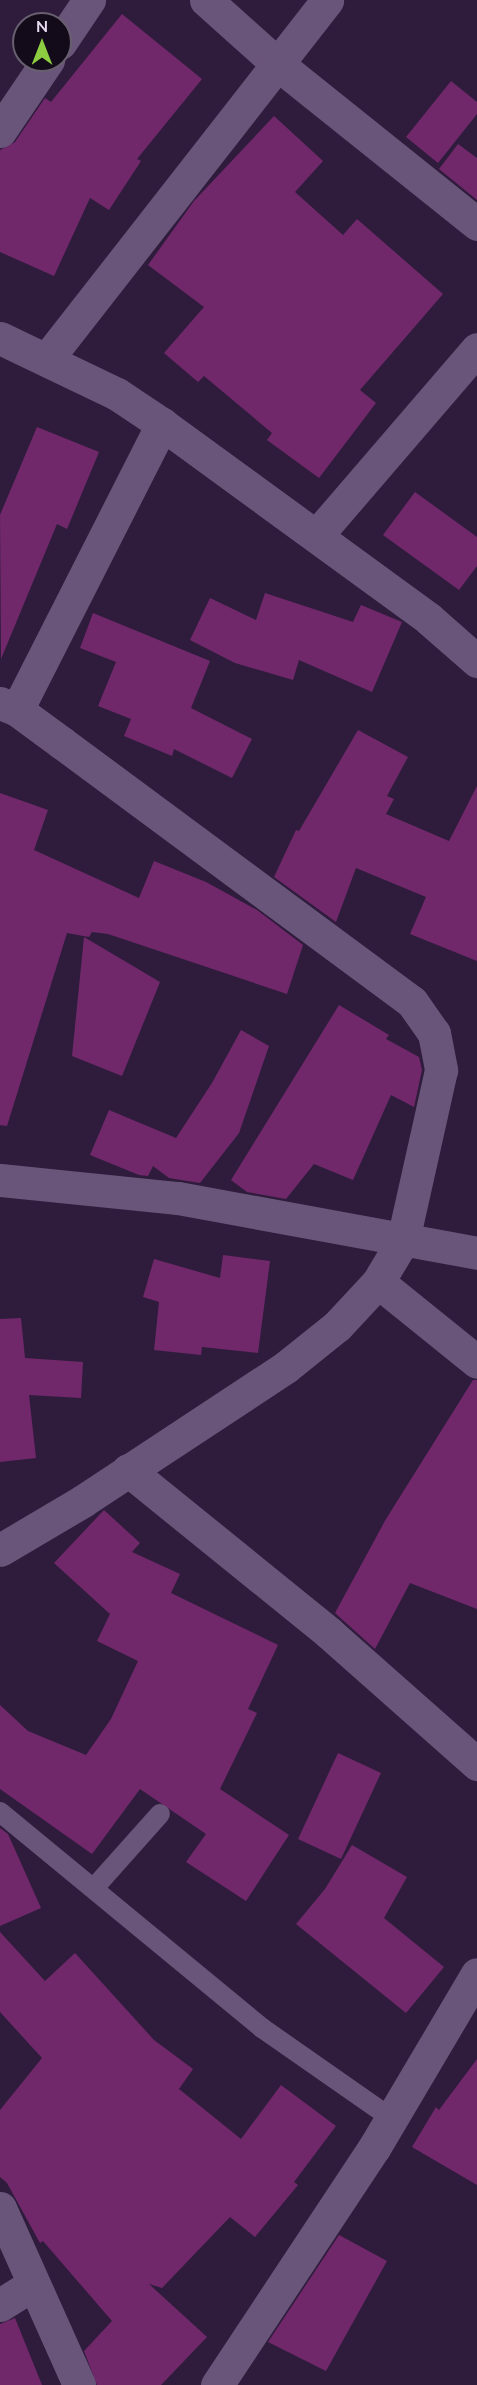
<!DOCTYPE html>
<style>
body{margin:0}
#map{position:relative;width:477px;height:2385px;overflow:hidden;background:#2f1c3c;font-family:Mulish,sans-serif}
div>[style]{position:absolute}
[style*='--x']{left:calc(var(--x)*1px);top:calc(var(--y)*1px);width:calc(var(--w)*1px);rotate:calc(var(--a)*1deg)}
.building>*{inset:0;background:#70286b}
.lane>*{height:20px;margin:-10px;padding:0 10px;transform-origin:10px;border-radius:10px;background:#6a557a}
.street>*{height:33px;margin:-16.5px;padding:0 16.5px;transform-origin:16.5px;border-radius:16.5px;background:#6a557a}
span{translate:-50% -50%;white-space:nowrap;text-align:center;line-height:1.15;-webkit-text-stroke:6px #130b19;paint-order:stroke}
.north{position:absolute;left:12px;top:12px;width:60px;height:60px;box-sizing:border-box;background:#130b19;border:2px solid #685f6f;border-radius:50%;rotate:0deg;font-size:16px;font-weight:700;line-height:24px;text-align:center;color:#e7dcf1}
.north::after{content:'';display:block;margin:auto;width:21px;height:27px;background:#8ecd42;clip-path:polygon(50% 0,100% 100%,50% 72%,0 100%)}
</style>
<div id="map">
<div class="building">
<div style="clip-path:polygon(122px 14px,202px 79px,137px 159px,141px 161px,109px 210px,90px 198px,54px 276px,0 252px,0 150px,15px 142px,45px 98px,51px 102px)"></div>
<div style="clip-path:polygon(451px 81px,477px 102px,477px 114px,438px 163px,406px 137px)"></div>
<div style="clip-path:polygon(274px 116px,323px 161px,295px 192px,343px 235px,357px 219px,443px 294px,360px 390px,376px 403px,319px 478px,267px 440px,272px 433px,204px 376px,198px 382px,164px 353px,204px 307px,148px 265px,194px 201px)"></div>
<div style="clip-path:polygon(458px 144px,477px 158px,477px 200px,439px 169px)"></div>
<div style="clip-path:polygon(37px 427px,99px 452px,67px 529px,57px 524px,1px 659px,0 515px)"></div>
<div style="clip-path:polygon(415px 492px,477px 537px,477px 566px,459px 590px,383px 535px)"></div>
<div style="clip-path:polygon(265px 593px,353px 622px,361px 605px,402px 622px,372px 692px,299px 660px,293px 680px,235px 663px,190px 640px,210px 598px,256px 620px)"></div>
<div style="clip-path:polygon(93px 613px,210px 661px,191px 708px,252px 739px,232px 778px,174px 749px,172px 756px,124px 736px,131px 719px,98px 706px,116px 662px,80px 648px)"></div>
<div style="clip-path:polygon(358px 730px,408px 757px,387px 796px,394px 799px,386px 814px,449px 841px,477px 786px,477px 961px,410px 934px,426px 897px,356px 868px,336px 922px,274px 877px,296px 830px,299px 831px)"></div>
<div style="clip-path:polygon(0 793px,48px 810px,34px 850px,139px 898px,154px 861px,206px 882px,257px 910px,303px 945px,287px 994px,108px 934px,92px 932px,89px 937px,67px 933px,7px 1126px,0 1125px)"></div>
<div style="clip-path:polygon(84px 937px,160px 982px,122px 1076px,72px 1056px)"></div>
<div style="clip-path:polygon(339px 1005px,389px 1035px,386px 1039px,419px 1057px,422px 1070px,414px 1107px,391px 1095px,353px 1180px,314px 1164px,286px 1199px,247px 1192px,231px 1180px)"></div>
<div style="clip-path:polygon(241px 1030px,269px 1046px,239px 1133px,200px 1183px,169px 1178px,153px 1166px,148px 1176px,139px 1175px,90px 1155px,109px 1110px,176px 1138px,212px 1083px)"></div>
<div style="clip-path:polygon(223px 1255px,270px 1261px,258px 1353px,202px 1347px,201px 1355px,154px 1350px,159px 1302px,143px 1297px,154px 1259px,220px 1278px)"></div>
<div style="clip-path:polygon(21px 1318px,25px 1358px,83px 1362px,81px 1398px,29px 1395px,36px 1458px,0 1462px,0 1319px)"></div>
<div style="clip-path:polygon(473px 1380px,477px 1380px,477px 1609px,410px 1583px,375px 1649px,335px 1613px,386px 1519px)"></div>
<div style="clip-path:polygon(104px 1510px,140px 1543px,132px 1552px,180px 1574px,171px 1593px,278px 1645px,248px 1709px,257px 1713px,220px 1789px,289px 1835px,246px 1901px,186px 1862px,206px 1834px,140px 1789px,92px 1854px,0 1789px,0 1705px,28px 1731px,86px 1755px,111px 1719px,138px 1661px,97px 1641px,110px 1614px,54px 1563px)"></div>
<div style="clip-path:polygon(338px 1753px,381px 1773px,341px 1859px,298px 1839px)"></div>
<div style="clip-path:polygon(0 1828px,8px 1834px,41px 1908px,0 1926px)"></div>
<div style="clip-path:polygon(352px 1845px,407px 1877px,384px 1918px,444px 1967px,406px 2013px,296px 1924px,325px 1889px)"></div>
<div style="clip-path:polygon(0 1932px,45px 1981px,75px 1953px,154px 2040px,193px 2069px,179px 2089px,241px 2139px,281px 2085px,336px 2126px,294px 2182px,298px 2185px,255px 2237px,230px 2217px,162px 2288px,149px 2284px,207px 2337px,161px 2385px,97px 2385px,84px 2351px,112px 2321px,43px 2241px,40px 2243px,7px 2183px,0 2177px,0 2110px,42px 2058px,0 2012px)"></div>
<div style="clip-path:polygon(477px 2059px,477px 2185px,412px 2147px,436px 2107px,439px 2110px)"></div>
<div style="clip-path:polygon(339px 2235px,387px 2261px,326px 2371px,268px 2342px)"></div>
<div style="clip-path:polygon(15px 2318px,42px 2385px,0 2385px,0 2324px)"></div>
</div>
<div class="lane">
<div style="--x:0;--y:1812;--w:340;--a:39.5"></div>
<div style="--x:262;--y:2028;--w:157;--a:34.9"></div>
<div style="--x:94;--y:1888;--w:99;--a:-48.3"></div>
</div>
<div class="street">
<div style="--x:206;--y:0;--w:93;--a:41.9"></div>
<div style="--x:275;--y:62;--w:259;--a:38.7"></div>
<div style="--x:60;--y:43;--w:52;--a:-56"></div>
<div style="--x:0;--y:131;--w:86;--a:-55.9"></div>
<div style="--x:0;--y:338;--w:130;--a:25.6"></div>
<div style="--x:117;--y:394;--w:54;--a:33.7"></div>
<div style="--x:162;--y:424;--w:331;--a:36.1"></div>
<div style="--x:429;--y:619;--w:64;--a:41.2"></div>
<div style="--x:47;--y:359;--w:455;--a:-52"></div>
<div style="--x:317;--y:535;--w:245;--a:-49.3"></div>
<div style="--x:0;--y:703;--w:18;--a:22"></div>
<div style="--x:17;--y:710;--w:56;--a:36.3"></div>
<div style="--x:62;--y:743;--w:435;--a:36.5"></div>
<div style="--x:412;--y:1002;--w:38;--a:55"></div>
<div style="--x:434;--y:1033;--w:38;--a:79"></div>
<div style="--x:441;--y:1070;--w:174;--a:102.6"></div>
<div style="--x:403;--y:1240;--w:49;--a:120.8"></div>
<div style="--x:378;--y:1282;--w:60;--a:133"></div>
<div style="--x:337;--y:1326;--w:65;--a:141.2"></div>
<div style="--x:286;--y:1367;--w:243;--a:146.6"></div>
<div style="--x:83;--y:1501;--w:96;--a:149.4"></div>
<div style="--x:17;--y:710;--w:321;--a:-63.1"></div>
<div style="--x:0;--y:1180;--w:179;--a:5.8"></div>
<div style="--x:178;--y:1198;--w:304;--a:10.4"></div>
<div style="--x:378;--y:1282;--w:127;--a:38.9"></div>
<div style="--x:128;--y:1470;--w:259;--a:39"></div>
<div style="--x:329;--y:1633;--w:198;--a:41.5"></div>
<div style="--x:0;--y:2208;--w:194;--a:65.9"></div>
<div style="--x:0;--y:2305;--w:39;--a:-32"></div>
<div style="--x:217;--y:2385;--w:284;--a:-56.5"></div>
<div style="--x:374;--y:2148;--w:202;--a:-59.4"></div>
</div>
<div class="north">N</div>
</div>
